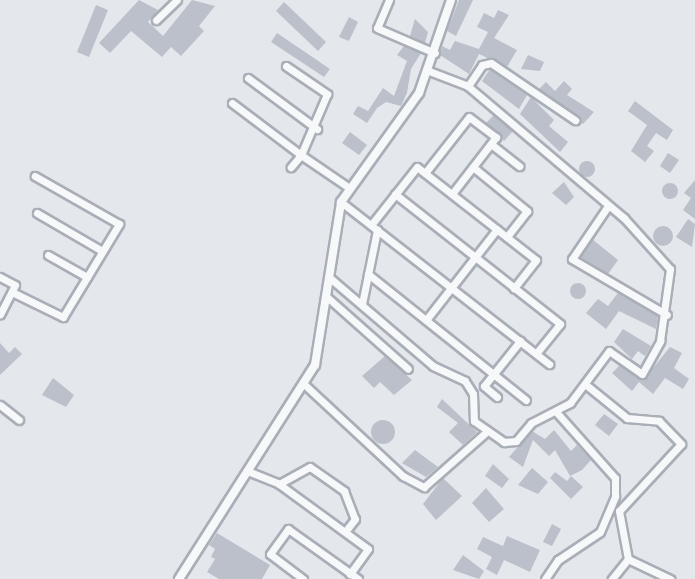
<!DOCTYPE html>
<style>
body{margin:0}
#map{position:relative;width:695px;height:579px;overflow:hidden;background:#e4e7ec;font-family:"Exo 2",sans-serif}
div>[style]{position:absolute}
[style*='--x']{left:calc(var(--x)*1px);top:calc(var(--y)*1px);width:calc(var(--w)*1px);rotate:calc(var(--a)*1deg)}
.building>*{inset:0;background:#bbc0ca}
.round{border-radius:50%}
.roads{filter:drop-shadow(2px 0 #a9aeb7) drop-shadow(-2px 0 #a9aeb7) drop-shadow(0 2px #a9aeb7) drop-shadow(0 -2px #a9aeb7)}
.minor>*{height:7px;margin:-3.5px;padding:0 3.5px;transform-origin:3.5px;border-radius:3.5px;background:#f7f8fa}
.tertiary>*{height:8px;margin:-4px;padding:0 4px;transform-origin:4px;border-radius:4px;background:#f7f8fa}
span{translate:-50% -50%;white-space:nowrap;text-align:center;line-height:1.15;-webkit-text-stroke:5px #f4f6f9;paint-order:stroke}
</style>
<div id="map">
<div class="building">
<div style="clip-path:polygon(139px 0,158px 10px,148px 22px,163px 36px,192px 0,215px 6px,199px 26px,204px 31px,181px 56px,171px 47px,162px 57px,131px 31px,110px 53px,99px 43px)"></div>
<div style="clip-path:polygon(459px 0,473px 0,456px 36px,447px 31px)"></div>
<div style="clip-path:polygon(284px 2px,326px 42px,318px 51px,276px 11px)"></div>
<div style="clip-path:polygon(96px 5px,108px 10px,89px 57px,77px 52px)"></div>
<div style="clip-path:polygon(498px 10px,509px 15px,494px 38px,517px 50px,507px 67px,479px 54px,469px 74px,440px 55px,442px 46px,450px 50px,455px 41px,479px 49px,488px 32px,477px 27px,484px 13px,494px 18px)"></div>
<div style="clip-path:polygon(349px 17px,358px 22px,349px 41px,339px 37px)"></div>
<div style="clip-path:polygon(415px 19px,428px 32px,425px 43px,410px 36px)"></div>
<div style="clip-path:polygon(277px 33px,330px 69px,324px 77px,271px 42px)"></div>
<div style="clip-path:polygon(404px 46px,421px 53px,411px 69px,407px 93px,401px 106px,386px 102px,377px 108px,367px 123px,353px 114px,358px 106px,368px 111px,383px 88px,394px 96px,407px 61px,397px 55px)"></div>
<div style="clip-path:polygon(528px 55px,544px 62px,540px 71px,521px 69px)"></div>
<div style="clip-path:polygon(490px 69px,527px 95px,519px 109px,482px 81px)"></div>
<div style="clip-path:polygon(564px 81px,572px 89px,567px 95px,594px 112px,583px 124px,539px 89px,546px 82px,555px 91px)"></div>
<div style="clip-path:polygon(531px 97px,554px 120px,549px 126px,568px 142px,560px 152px,520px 114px)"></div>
<div style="clip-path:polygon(635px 101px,673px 130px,667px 140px,656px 133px,647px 146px,654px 151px,645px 162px,631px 151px,647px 125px,628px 111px)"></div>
<div style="clip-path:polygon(494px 115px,513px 131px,504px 141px,486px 123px)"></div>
<div style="clip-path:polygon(350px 132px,367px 145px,359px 155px,342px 143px)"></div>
<div style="clip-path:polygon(668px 153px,679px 160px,670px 173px,660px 166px)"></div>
<div class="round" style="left:579px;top:161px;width:16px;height:16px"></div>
<div style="clip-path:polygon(695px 180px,695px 219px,683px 210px,691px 198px,684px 193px)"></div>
<div style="clip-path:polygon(564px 182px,574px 197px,566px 205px,552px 193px)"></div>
<div class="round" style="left:662px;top:183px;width:16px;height:16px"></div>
<div style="clip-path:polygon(688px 219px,695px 224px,692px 247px,676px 237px)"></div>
<div class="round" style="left:653px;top:226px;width:20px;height:20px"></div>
<div style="clip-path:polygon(592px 239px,618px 260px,608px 274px,580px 257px)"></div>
<div class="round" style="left:570px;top:283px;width:16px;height:16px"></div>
<div style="clip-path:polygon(618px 293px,658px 316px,656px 329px,619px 311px,606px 329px,586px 313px,598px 299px,608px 306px)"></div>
<div style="clip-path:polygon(623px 329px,651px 346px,645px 356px,638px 351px,632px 359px,614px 342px)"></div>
<div style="clip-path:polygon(0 343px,9px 353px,15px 347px,22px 354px,0 375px)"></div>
<div style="clip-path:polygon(670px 347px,682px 353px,674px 368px,689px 379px,683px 389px,665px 378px,653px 394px,639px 382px,632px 391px,612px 373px,620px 365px,644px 379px)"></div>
<div style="clip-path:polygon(385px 356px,412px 380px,394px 395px,380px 382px,374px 388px,362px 376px)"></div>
<div style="clip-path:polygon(53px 378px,74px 395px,66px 407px,42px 395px)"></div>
<div style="clip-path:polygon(442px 399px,477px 432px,463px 445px,449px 432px,458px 423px,437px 407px)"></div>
<div style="clip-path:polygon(604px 414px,618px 424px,609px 436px,595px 425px)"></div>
<div class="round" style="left:371px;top:420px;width:24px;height:24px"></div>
<div style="clip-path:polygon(554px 430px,571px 451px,577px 445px,591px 460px,582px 470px,570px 476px,555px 450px,549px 456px,533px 440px,523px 467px,509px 457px,532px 431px,545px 439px)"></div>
<div style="clip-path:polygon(415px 450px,438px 467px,426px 477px,402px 463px)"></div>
<div style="clip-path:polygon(493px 464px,509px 479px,502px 488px,485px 476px)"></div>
<div style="clip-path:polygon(532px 468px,548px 482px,538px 494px,518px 485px)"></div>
<div style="clip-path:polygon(555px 472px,567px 481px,571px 476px,583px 487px,571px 499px,550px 478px)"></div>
<div style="clip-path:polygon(443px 478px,462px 496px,436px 520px,423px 504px)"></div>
<div style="clip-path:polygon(486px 488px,504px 509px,489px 522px,472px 503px)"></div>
<div style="clip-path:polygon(552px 524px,561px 529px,552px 546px,543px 542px)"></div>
<div style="clip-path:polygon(217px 533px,270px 565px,262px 579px,219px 579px,207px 572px,215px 559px,211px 557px,215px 549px,209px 545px)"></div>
<div style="clip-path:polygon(507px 536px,540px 550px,530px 572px,504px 560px,497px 575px,486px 569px,492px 557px,477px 549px,483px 537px,503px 546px)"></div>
<div style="clip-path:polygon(463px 555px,484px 571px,479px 579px,453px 570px)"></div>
</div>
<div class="roads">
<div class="minor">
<div style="--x:389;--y:0;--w:30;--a:113"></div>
<div style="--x:377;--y:28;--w:63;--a:23.3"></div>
<div style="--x:156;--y:20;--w:29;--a:-44"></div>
<div style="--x:286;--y:66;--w:50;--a:34.3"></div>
<div style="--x:327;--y:94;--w:66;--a:113.1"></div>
<div style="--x:301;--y:155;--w:57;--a:34.2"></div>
<div style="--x:429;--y:71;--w:42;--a:21"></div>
<div style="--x:468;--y:86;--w:25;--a:-56"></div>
<div style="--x:482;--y:65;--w:9;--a:-13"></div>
<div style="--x:491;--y:63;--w:102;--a:34.2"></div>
<div style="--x:248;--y:78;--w:86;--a:36.5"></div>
<div style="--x:232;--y:103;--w:86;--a:37"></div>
<div style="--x:301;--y:155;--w:16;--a:130"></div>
<div style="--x:491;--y:144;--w:36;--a:38"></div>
<div style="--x:473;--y:167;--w:70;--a:39.2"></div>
<div style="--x:527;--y:211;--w:33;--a:128"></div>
<div style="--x:425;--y:173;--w:71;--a:-51.8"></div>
<div style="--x:469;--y:117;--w:34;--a:37"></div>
<div style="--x:496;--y:137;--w:72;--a:127.7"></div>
<div style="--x:395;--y:194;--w:210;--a:38.2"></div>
<div style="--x:560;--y:324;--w:38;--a:129"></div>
<div style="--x:341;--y:202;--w:264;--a:37.9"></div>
<div style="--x:608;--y:206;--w:64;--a:124.2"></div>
<div style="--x:572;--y:259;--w:110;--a:30.5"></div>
<div style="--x:37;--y:213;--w:75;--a:30.3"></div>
<div style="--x:371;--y:225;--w:74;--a:-51.6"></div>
<div style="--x:417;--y:167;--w:151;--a:38"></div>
<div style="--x:536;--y:260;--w:36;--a:128"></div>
<div style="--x:48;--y:255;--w:45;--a:29.4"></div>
<div style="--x:368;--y:274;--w:202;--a:38.6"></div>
<div style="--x:0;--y:277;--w:17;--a:28"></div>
<div style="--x:15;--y:285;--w:33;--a:117"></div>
<div style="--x:330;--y:278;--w:135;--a:40.5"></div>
<div style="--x:433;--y:366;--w:35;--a:25"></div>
<div style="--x:465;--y:381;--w:15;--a:58"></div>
<div style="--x:473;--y:394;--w:27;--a:88"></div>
<div style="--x:474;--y:421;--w:37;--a:35"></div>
<div style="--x:504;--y:442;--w:12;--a:-5"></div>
<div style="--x:516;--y:441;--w:23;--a:-50"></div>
<div style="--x:531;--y:423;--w:44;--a:-27.1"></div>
<div style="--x:570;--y:403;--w:65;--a:-53.1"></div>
<div style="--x:609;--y:351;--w:40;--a:34.9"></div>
<div style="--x:642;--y:374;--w:38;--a:-61"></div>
<div style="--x:660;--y:341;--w:73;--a:-82.1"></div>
<div style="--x:670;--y:269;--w:69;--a:-132"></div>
<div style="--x:624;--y:218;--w:204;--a:-139.8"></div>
<div style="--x:12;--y:292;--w:57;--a:26.1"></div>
<div style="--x:63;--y:317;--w:109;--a:-58.9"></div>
<div style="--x:119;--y:224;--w:97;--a:-150.3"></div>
<div style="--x:327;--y:297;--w:108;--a:41.6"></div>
<div style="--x:362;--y:304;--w:76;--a:-78.5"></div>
<div style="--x:426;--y:320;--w:115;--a:-52"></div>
<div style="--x:585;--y:384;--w:54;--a:39"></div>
<div style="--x:627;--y:418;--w:32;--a:5"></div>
<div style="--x:659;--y:421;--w:32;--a:46"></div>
<div style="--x:681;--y:444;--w:91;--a:132.8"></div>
<div style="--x:619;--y:511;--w:49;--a:79.4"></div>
<div style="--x:628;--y:559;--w:26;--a:129"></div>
<div style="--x:305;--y:385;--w:134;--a:42.9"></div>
<div style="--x:403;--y:476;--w:24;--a:28"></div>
<div style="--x:424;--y:487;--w:81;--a:-41.5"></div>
<div style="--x:497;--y:397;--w:17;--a:-140"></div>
<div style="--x:484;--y:386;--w:58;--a:-51.3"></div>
<div style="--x:0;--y:405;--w:24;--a:38"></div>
<div style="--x:250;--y:472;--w:31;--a:22"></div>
<div style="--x:279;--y:484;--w:110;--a:36.1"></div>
<div style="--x:368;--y:549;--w:31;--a:126"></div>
<div style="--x:279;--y:484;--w:35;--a:-29"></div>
<div style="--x:310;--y:467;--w:42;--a:35.2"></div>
<div style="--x:344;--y:491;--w:30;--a:69"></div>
<div style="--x:355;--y:519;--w:16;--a:128"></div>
<div style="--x:628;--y:559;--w:47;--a:25.5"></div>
<div style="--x:303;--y:579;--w:41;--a:-142.9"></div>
<div style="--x:270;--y:554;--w:31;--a:-54"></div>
<div style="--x:288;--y:529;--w:86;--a:35.5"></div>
<div style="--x:545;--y:579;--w:23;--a:-56"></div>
<div style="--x:558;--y:560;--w:50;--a:-33.7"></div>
<div style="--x:600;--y:532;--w:39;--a:-67"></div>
<div style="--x:615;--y:496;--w:18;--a:-90"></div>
<div style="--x:615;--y:478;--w:87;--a:-131.7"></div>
</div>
<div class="tertiary">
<div style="--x:179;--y:579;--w:254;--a:-57.6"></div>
<div style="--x:315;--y:365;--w:165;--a:-80.9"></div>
<div style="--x:341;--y:202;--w:134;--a:-54.4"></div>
<div style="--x:419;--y:93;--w:98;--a:-71"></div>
</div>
</div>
</div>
